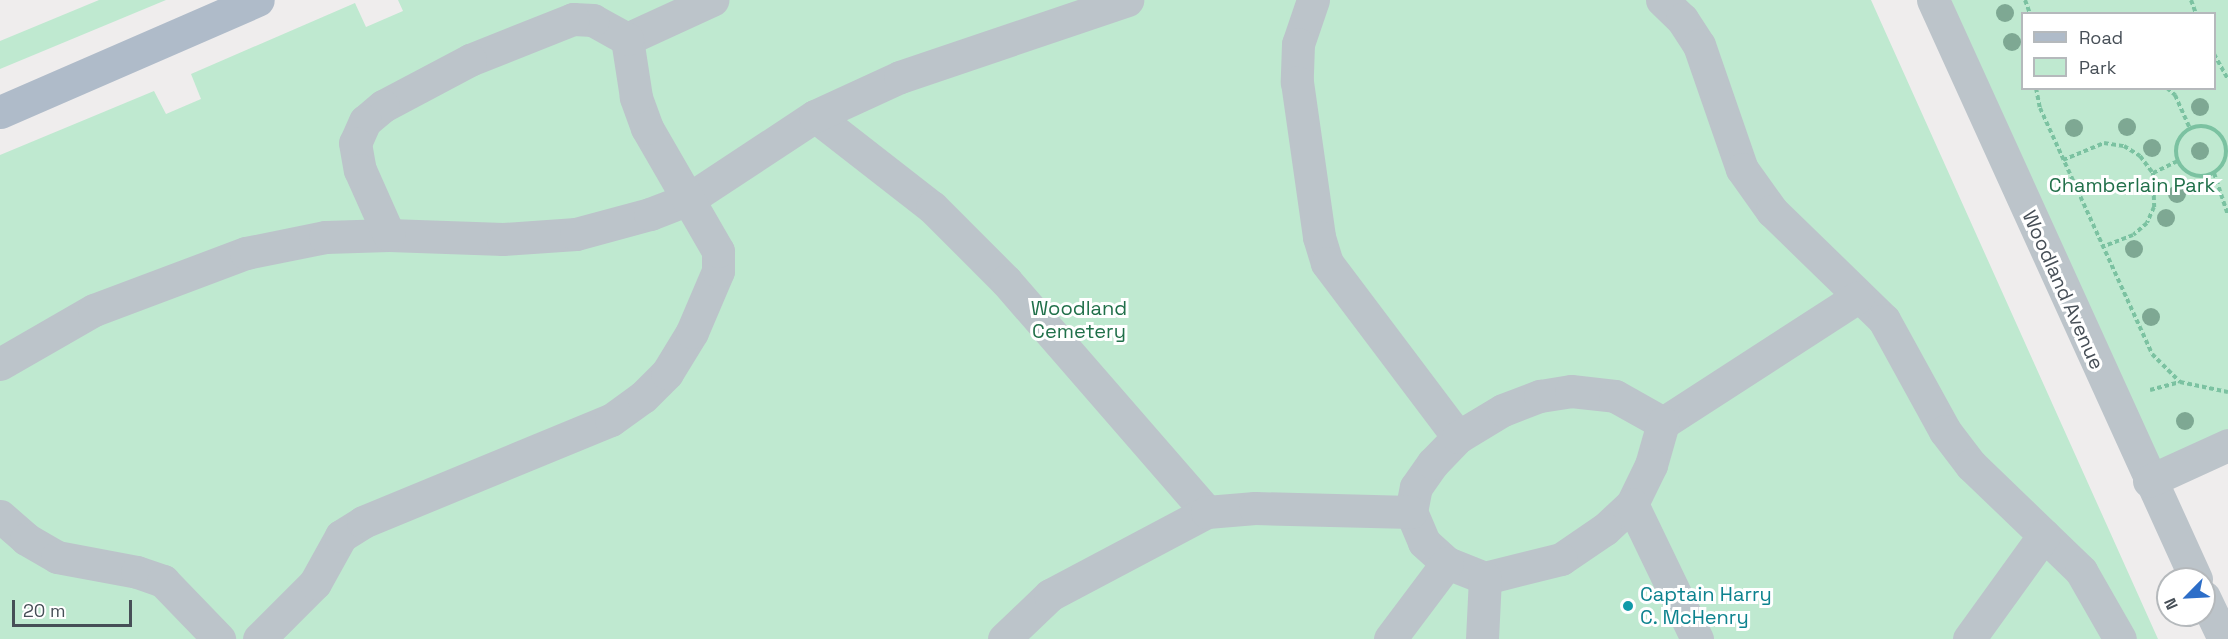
<!DOCTYPE html>
<style>
body{margin:0}
#map{position:relative;width:2228px;height:639px;overflow:hidden;background:#efeded;font-family:"Space Grotesk",sans-serif}
div>[style]{position:absolute}
[style*='--x']{left:calc(var(--x)*1px);top:calc(var(--y)*1px);width:calc(var(--w)*1px);rotate:calc(var(--a)*1deg)}
.green>*{inset:0;background:#bfe9d0}
.path>*{height:4px;margin-top:-2px;transform-origin:0;background:repeating-linear-gradient(90deg,#7bc2a1 0 4.5px,transparent 0 7.5px)}
.path>.ring{margin:-2px;padding:0;box-sizing:content-box;background:none;border:4px solid #7bc2a1;border-radius:50%}
.minor>*{height:33px;margin:-16.5px;padding:0 16.5px;transform-origin:16.5px;border-radius:16.5px;background:#bcc4ca}
.major>*{height:33px;margin:-16.5px;padding:0 16.5px;transform-origin:16.5px;border-radius:16.5px;background:#afbbc9}
.trees>*{width:18px;height:18px;margin:-9px;border-radius:50%;background:#7ea893}
.dots>*{width:16px;height:16px;translate:-50% -50%;box-sizing:border-box;border:3px solid #fff;border-radius:50%}
span{translate:-50% -50%;white-space:nowrap;text-align:center;line-height:1.15;-webkit-text-stroke:6px #fff;paint-order:stroke}
.park-label{font-size:20px;color:#21704a}
.street-label{font-size:20px;color:#474f57}
.culture-label{font-size:20px;color:#0d838f}
.left{translate:0 -50%;text-align:left}
.legend{position:absolute;left:2021px;top:12px;width:195px;height:78px;box-sizing:border-box;background:#fff;border:2px solid #b5b9bc;margin:0;padding:8px 10px;list-style:none;font-size:18px;color:#474f57}
.legend li{display:flex;align-items:center;gap:12px;height:30px}
.legend b{width:30px;border:2px solid #b5b9bc}
.north{position:absolute;left:2156px;top:567px;width:60px;height:60px;box-sizing:border-box;background:#fff;border:2px solid #b5b9bc;border-radius:50%;rotate:246deg;font-size:16px;font-weight:700;line-height:24px;text-align:center;color:#474f57}
.north::after{content:'';display:block;margin:auto;width:21px;height:27px;background:#2d6ec8;clip-path:polygon(50% 0,100% 100%,50% 72%,0 100%)}
.scale{position:absolute;left:12px;top:600px;width:120px;height:27px;box-sizing:border-box;border:3px solid #474f57;border-top:0;padding-left:8px;font-size:18px;line-height:21px;white-space:nowrap;color:#474f57;-webkit-text-stroke:4px #fff;paint-order:stroke}
</style>
<div id="map">
<div class="green">
<div style="clip-path:polygon(99px 0,166px 0,0 69px,0 41px)"></div>
<div style="clip-path:polygon(398px 0,1871px 0,2158px 639px,0 639px,0 155px,154px 91px,166px 114px,201px 99px,191px 74px,355px 3px,366px 27px,403px 11px)"></div>
<div style="clip-path:polygon(evenodd,1951px 0,2228px 0,2228px 445px,2149px 481px,1951px 0,2022px 14px,2214px 14px,2214px 88px,2022px 88px,2022px 14px)"></div>
</div>
<div class="path">
<div style="--x:2025;--y:0;--w:15;--a:70"></div>
<div style="--x:2191;--y:0;--w:15;--a:70"></div>
<div style="--x:2214;--y:54;--w:29;--a:61"></div>
<div style="--x:2036;--y:88;--w:20;--a:79"></div>
<div style="--x:2040;--y:108;--w:270;--a:65.5"></div>
<div style="--x:2152;--y:354;--w:40;--a:45"></div>
<div style="--x:2180;--y:382;--w:49;--a:11.8"></div>
<div style="--x:2167;--y:88;--w:11;--a:41"></div>
<div style="--x:2175;--y:95;--w:36;--a:66"></div>
<div class="ring" style="left:2176px;top:126px;width:46px;height:46px"></div>
<div style="--x:2063;--y:160;--w:44;--a:-22.5"></div>
<div style="--x:2104;--y:143;--w:20;--a:9"></div>
<div style="--x:2124;--y:146;--w:19;--a:32"></div>
<div style="--x:2140;--y:156;--w:21;--a:53"></div>
<div style="--x:2153;--y:173;--w:34;--a:88"></div>
<div style="--x:2154;--y:207;--w:17;--a:114"></div>
<div style="--x:2147;--y:223;--w:18;--a:139"></div>
<div style="--x:2133;--y:235;--w:33;--a:159"></div>
<div style="--x:2153;--y:173;--w:28;--a:-26"></div>
<div style="--x:2214;--y:173;--w:44;--a:71.6"></div>
<div style="--x:2150;--y:390;--w:30;--a:-15"></div>
</div>
<div class="minor">
<div style="--x:1313;--y:0;--w:46;--a:108.8"></div>
<div style="--x:1298;--y:44;--w:38;--a:92"></div>
<div style="--x:1297;--y:82;--w:157;--a:81.9"></div>
<div style="--x:1319;--y:237;--w:27;--a:73"></div>
<div style="--x:1327;--y:263;--w:218;--a:53"></div>
<div style="--x:1662;--y:0;--w:28;--a:44"></div>
<div style="--x:1682;--y:19;--w:31;--a:57"></div>
<div style="--x:1699;--y:45;--w:131;--a:70.9"></div>
<div style="--x:1742;--y:169;--w:52;--a:54.5"></div>
<div style="--x:1772;--y:211;--w:156;--a:44.2"></div>
<div style="--x:1884;--y:320;--w:127;--a:61.2"></div>
<div style="--x:1945;--y:431;--w:43;--a:52.6"></div>
<div style="--x:1971;--y:465;--w:153;--a:43.9"></div>
<div style="--x:2081;--y:571;--w:78;--a:60.2"></div>
<div style="--x:1933;--y:0;--w:636;--a:65.57"></div>
<div style="--x:627;--y:39;--w:94;--a:-24.6"></div>
<div style="--x:815;--y:116;--w:148;--a:37.9"></div>
<div style="--x:932;--y:207;--w:105;--a:45"></div>
<div style="--x:1006;--y:281;--w:306;--a:49"></div>
<div style="--x:0;--y:364;--w:108;--a:-29.9"></div>
<div style="--x:94;--y:310;--w:162;--a:-20.6"></div>
<div style="--x:246;--y:253;--w:81;--a:-11.4"></div>
<div style="--x:325;--y:237;--w:64;--a:-1.8"></div>
<div style="--x:389;--y:235;--w:114;--a:2"></div>
<div style="--x:503;--y:239;--w:73;--a:-3.9"></div>
<div style="--x:576;--y:234;--w:77;--a:-15.1"></div>
<div style="--x:650;--y:214;--w:42;--a:-21"></div>
<div style="--x:689;--y:199;--w:151;--a:-33.4"></div>
<div style="--x:815;--y:116;--w:94;--a:-24.6"></div>
<div style="--x:900;--y:77;--w:240;--a:-18.7"></div>
<div style="--x:1663;--y:423;--w:232;--a:-32.9"></div>
<div style="--x:2149;--y:481;--w:87;--a:-24.5"></div>
<div style="--x:1632;--y:504;--w:37;--a:137"></div>
<div style="--x:1605;--y:529;--w:53;--a:145.7"></div>
<div style="--x:1561;--y:559;--w:78;--a:166"></div>
<div style="--x:1485;--y:578;--w:41;--a:-158.5"></div>
<div style="--x:1447;--y:563;--w:31;--a:-138"></div>
<div style="--x:1424;--y:542;--w:33;--a:-113"></div>
<div style="--x:1411;--y:512;--w:25;--a:-79"></div>
<div style="--x:1416;--y:487;--w:29;--a:-55"></div>
<div style="--x:1433;--y:463;--w:36;--a:-46"></div>
<div style="--x:1458;--y:437;--w:52;--a:-31"></div>
<div style="--x:1503;--y:410;--w:40;--a:-21"></div>
<div style="--x:1540;--y:396;--w:31;--a:-9"></div>
<div style="--x:1571;--y:391;--w:44;--a:6.5"></div>
<div style="--x:1615;--y:396;--w:55;--a:29.4"></div>
<div style="--x:1663;--y:423;--w:44;--a:105.9"></div>
<div style="--x:1651;--y:465;--w:43;--a:116"></div>
<div style="--x:1632;--y:504;--w:150;--a:64.3"></div>
<div style="--x:0;--y:516;--w:35;--a:41"></div>
<div style="--x:26;--y:539;--w:36;--a:30"></div>
<div style="--x:57;--y:557;--w:81;--a:10.6"></div>
<div style="--x:137;--y:572;--w:28;--a:19"></div>
<div style="--x:163;--y:581;--w:81;--a:46"></div>
<div style="--x:2204;--y:597;--w:47;--a:64.5"></div>
<div style="--x:259;--y:639;--w:79;--a:-45"></div>
<div style="--x:315;--y:583;--w:54;--a:-61"></div>
<div style="--x:341;--y:536;--w:26;--a:-32"></div>
<div style="--x:363;--y:522;--w:268;--a:-22.4"></div>
<div style="--x:611;--y:420;--w:39;--a:-36"></div>
<div style="--x:643;--y:397;--w:34;--a:-45"></div>
<div style="--x:667;--y:373;--w:48;--a:-58.6"></div>
<div style="--x:692;--y:332;--w:66;--a:-66.9"></div>
<div style="--x:718;--y:271;--w:20;--a:-90"></div>
<div style="--x:718;--y:251;--w:142;--a:-120"></div>
<div style="--x:647;--y:128;--w:33;--a:-110"></div>
<div style="--x:636;--y:97;--w:59;--a:-98.8"></div>
<div style="--x:627;--y:39;--w:39;--a:-151"></div>
<div style="--x:593;--y:20;--w:20;--a:-177"></div>
<div style="--x:573;--y:19;--w:111;--a:158.3"></div>
<div style="--x:470;--y:60;--w:98;--a:152.1"></div>
<div style="--x:383;--y:106;--w:23;--a:140"></div>
<div style="--x:365;--y:121;--w:24;--a:114"></div>
<div style="--x:355;--y:143;--w:27;--a:80"></div>
<div style="--x:360;--y:170;--w:71;--a:66"></div>
<div style="--x:1004;--y:639;--w:64;--a:-43.7"></div>
<div style="--x:1050;--y:595;--w:178;--a:-27.9"></div>
<div style="--x:1207;--y:512;--w:48;--a:-4.8"></div>
<div style="--x:1255;--y:508;--w:156;--a:1.5"></div>
<div style="--x:1390;--y:639;--w:95;--a:-53.1"></div>
<div style="--x:1482;--y:639;--w:61;--a:-87.2"></div>
<div style="--x:1969;--y:639;--w:128;--a:-54.2"></div>
</div>
<div class="major">
<div style="--x:0;--y:112;--w:281;--a:-23.5"></div>
</div>
<div class="trees">
<div style="left:2005px;top:13px"></div>
<div style="left:2012px;top:42px"></div>
<div style="left:2200px;top:107px"></div>
<div style="left:2127px;top:127px"></div>
<div style="left:2074px;top:128px"></div>
<div style="left:2152px;top:148px"></div>
<div style="left:2200px;top:151px"></div>
<div style="left:2177px;top:194px"></div>
<div style="left:2166px;top:218px"></div>
<div style="left:2134px;top:249px"></div>
<div style="left:2151px;top:317px"></div>
<div style="left:2185px;top:421px"></div>
</div>
<div class="dots">
<div style="left:1628px;top:606px;background:#0f9aa8"></div>
</div>
<div class="park-label">
<span style="left:2132px;top:185px">Chamberlain Park</span>
<span style="left:1079px;top:320px">Woodland<br>Cemetery</span>
</div>
<div class="street-label">
<span style="left:2063px;top:290px;rotate:66deg">Woodland Avenue</span>
</div>
<div class="culture-label">
<span class="left" style="left:1640px;top:606px">Captain Harry<br>C. McHenry</span>
</div>
<ul class="legend">
<li><b style="height:8px;background:#afbbc9"></b>Road</li>
<li><b style="height:16px;background:#bfe9d0"></b>Park</li>
</ul>
<div class="north">N</div>
<div class="scale">20 m</div>
</div>
